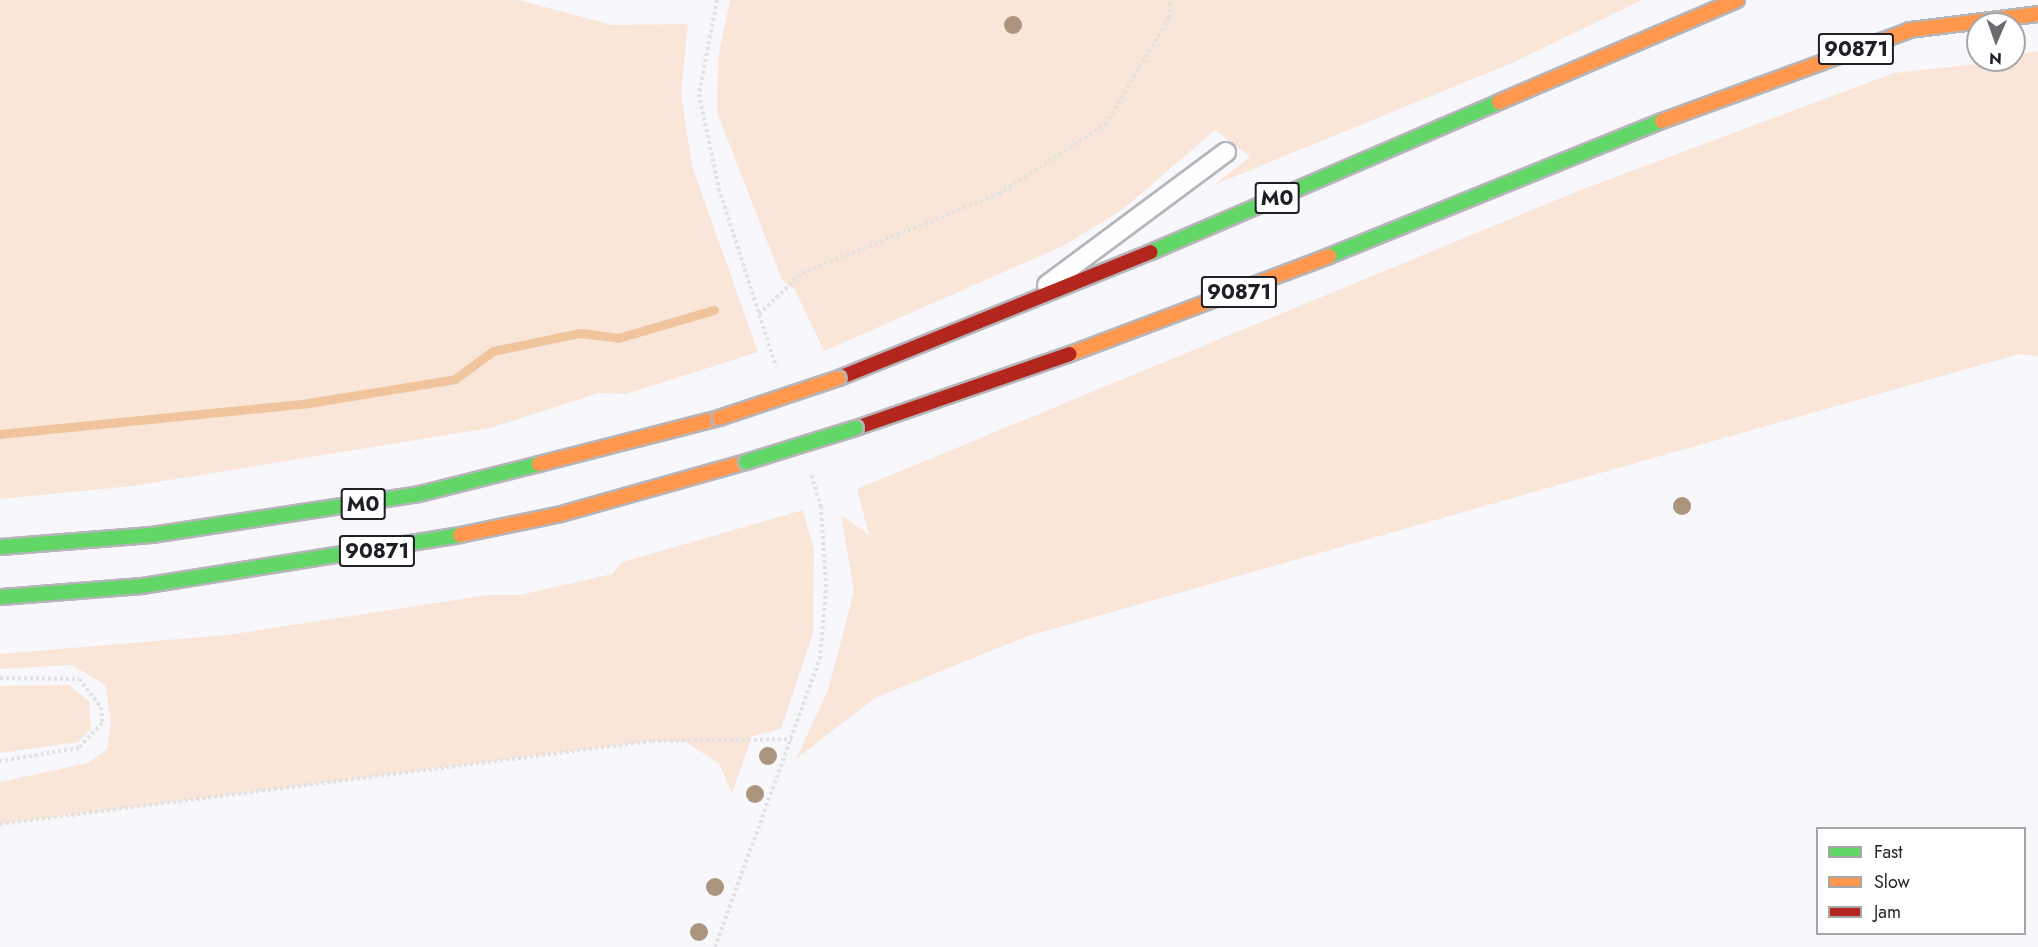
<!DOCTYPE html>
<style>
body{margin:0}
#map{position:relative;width:2038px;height:947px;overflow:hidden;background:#f8f7fc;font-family:Jost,sans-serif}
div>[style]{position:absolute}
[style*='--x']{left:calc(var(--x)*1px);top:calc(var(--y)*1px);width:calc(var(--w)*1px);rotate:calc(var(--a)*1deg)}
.green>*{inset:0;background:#f9e6d8}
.stream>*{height:9px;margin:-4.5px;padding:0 4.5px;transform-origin:4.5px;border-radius:4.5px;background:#f0c49d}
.path>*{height:4px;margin-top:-2px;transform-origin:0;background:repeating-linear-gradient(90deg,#e2e2e3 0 3px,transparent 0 6px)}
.roads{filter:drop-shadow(2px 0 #b6b5ba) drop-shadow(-2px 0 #b6b5ba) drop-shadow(0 2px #b6b5ba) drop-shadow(0 -2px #b6b5ba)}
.lane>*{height:18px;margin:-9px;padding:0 9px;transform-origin:9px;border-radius:9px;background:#fefeff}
.fast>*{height:14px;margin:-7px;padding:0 7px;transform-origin:7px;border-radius:7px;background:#63d668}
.slow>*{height:14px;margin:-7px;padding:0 7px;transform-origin:7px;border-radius:7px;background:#ff974d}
.jam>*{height:14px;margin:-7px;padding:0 7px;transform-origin:7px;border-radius:7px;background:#b3261e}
.bridges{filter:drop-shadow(2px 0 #b6b5ba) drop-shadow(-2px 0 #b6b5ba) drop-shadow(0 2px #b6b5ba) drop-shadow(0 -2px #b6b5ba)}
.fast-bridge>*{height:14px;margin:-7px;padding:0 7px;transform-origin:7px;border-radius:7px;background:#63d668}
.slow-bridge>*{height:14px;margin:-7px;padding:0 7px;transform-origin:7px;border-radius:7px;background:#ff974d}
.trees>*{width:18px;height:18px;margin:-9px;border-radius:50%;background:#ac957f}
span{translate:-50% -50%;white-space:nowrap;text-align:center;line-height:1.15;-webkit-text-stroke:4.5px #fff;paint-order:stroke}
.shield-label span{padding:2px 4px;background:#fff;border:2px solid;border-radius:4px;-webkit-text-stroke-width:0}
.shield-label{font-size:21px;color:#201f25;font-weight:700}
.legend{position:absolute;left:1816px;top:827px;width:210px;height:108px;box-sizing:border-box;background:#fff;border:2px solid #a6a5a8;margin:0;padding:8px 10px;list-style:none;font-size:18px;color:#201f25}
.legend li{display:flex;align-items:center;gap:12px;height:30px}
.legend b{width:30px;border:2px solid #a6a5a8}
.north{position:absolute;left:1966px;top:12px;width:60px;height:60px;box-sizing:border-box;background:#fff;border:2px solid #a6a5a8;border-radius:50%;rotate:182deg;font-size:16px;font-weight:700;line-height:24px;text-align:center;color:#201f25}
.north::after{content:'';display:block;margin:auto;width:21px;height:27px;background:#6c6b70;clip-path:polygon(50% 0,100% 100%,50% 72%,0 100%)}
</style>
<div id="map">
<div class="green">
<div style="clip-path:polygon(0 0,519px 0,612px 25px,688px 24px,681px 93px,692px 166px,758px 352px,626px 394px,599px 393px,490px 428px,133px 486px,0 499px)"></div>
<div style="clip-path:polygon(730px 0,1642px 0,1512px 63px,1214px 185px,1250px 157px,1215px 130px,1122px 210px,1063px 246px,824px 351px,795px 290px,782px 280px,717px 112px,718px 58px)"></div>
<div style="clip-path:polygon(2038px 51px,2038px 356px,2019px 354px,1028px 636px,875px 698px,796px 759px,828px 690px,854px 592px,841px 515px,869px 535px,857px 489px,1578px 191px,1894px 73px,2014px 60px,2014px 55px)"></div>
<div style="clip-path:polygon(803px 510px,814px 550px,813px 633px,781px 729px,752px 736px,732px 794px,719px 763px,685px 742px,652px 741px,0 824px,0 782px,88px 763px,107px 749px,111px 722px,105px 685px,72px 665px,0 669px,0 654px,227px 635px,488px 595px,520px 595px,612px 574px,622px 562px)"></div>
<div style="clip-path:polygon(69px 685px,89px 701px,91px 729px,78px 742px,0 753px,0 686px)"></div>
</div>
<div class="stream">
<div style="--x:0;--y:434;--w:311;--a:-5.7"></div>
<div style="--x:309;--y:403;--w:148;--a:-9.3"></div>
<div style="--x:455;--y:379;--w:47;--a:-36.4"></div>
<div style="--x:493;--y:351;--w:89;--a:-11.7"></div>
<div style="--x:580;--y:333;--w:38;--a:7"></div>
<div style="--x:618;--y:338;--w:100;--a:-16.3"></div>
</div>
<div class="path">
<div style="--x:717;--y:0;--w:96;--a:100.8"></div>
<div style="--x:699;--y:94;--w:97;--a:78.1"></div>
<div style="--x:719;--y:189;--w:187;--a:72.2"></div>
<div style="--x:759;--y:314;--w:59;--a:-43.6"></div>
<div style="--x:802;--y:273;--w:212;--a:-21.9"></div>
<div style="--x:999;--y:194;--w:128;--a:-33.2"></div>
<div style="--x:1106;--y:124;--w:123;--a:-59.3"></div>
<div style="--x:1169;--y:18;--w:18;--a:-84"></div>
<div style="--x:0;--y:678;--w:79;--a:0.7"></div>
<div style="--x:79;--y:679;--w:36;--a:52"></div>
<div style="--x:101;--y:707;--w:16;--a:86"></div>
<div style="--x:102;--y:723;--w:34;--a:133"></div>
<div style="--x:79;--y:748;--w:80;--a:170.7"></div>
<div style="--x:0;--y:824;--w:657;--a:-7.25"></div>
<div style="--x:652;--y:741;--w:140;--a:-0.8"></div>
<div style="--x:715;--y:947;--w:307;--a:-70"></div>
<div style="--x:820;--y:659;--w:72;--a:-85.2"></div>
<div style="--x:826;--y:587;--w:80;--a:-93.6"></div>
<div style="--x:821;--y:507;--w:34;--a:-107"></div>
</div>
<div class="roads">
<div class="lane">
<div style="--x:1047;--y:285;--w:223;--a:-36.6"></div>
</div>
<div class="fast">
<div style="--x:1151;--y:252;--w:379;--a:-23.3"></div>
<div style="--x:1329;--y:256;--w:359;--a:-22.1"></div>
<div style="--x:0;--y:547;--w:152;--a:-4.5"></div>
<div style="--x:152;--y:535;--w:270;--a:-8.7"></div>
<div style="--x:419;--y:494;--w:124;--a:-14"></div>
<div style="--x:0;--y:597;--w:142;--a:-4.4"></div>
<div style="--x:142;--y:586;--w:322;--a:-9.1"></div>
</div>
<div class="slow">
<div style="--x:1499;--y:102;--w:259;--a:-23.2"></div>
<div style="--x:1662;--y:121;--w:264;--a:-20.1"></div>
<div style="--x:1910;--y:30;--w:129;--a:-7.1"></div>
<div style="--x:1070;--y:354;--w:277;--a:-20.7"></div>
<div style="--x:539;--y:464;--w:186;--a:-14.3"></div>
<div style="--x:460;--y:535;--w:103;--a:-11.7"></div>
<div style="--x:561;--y:514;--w:192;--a:-15.7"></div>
</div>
<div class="jam">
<div style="--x:839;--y:378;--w:336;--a:-22"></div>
<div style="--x:856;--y:428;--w:226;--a:-19.1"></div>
</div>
</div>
<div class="bridges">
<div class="fast-bridge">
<div style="--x:746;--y:462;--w:115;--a:-17.2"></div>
</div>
<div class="slow-bridge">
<div style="--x:719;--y:418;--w:126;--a:-18.4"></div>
</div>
</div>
<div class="trees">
<div style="left:1013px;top:25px"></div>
<div style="left:1682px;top:506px"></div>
<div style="left:768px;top:756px"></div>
<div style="left:755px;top:794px"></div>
<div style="left:715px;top:887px"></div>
<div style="left:699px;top:932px"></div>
</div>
<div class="shield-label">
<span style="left:1856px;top:49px">90871</span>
<span style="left:1277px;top:198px">M0</span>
<span style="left:1239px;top:292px">90871</span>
<span style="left:363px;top:504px">M0</span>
<span style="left:377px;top:551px">90871</span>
</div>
<ul class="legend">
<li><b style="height:8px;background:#63d668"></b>Fast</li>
<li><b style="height:8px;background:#ff974d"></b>Slow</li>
<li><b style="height:8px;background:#b3261e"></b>Jam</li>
</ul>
<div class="north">N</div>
</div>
